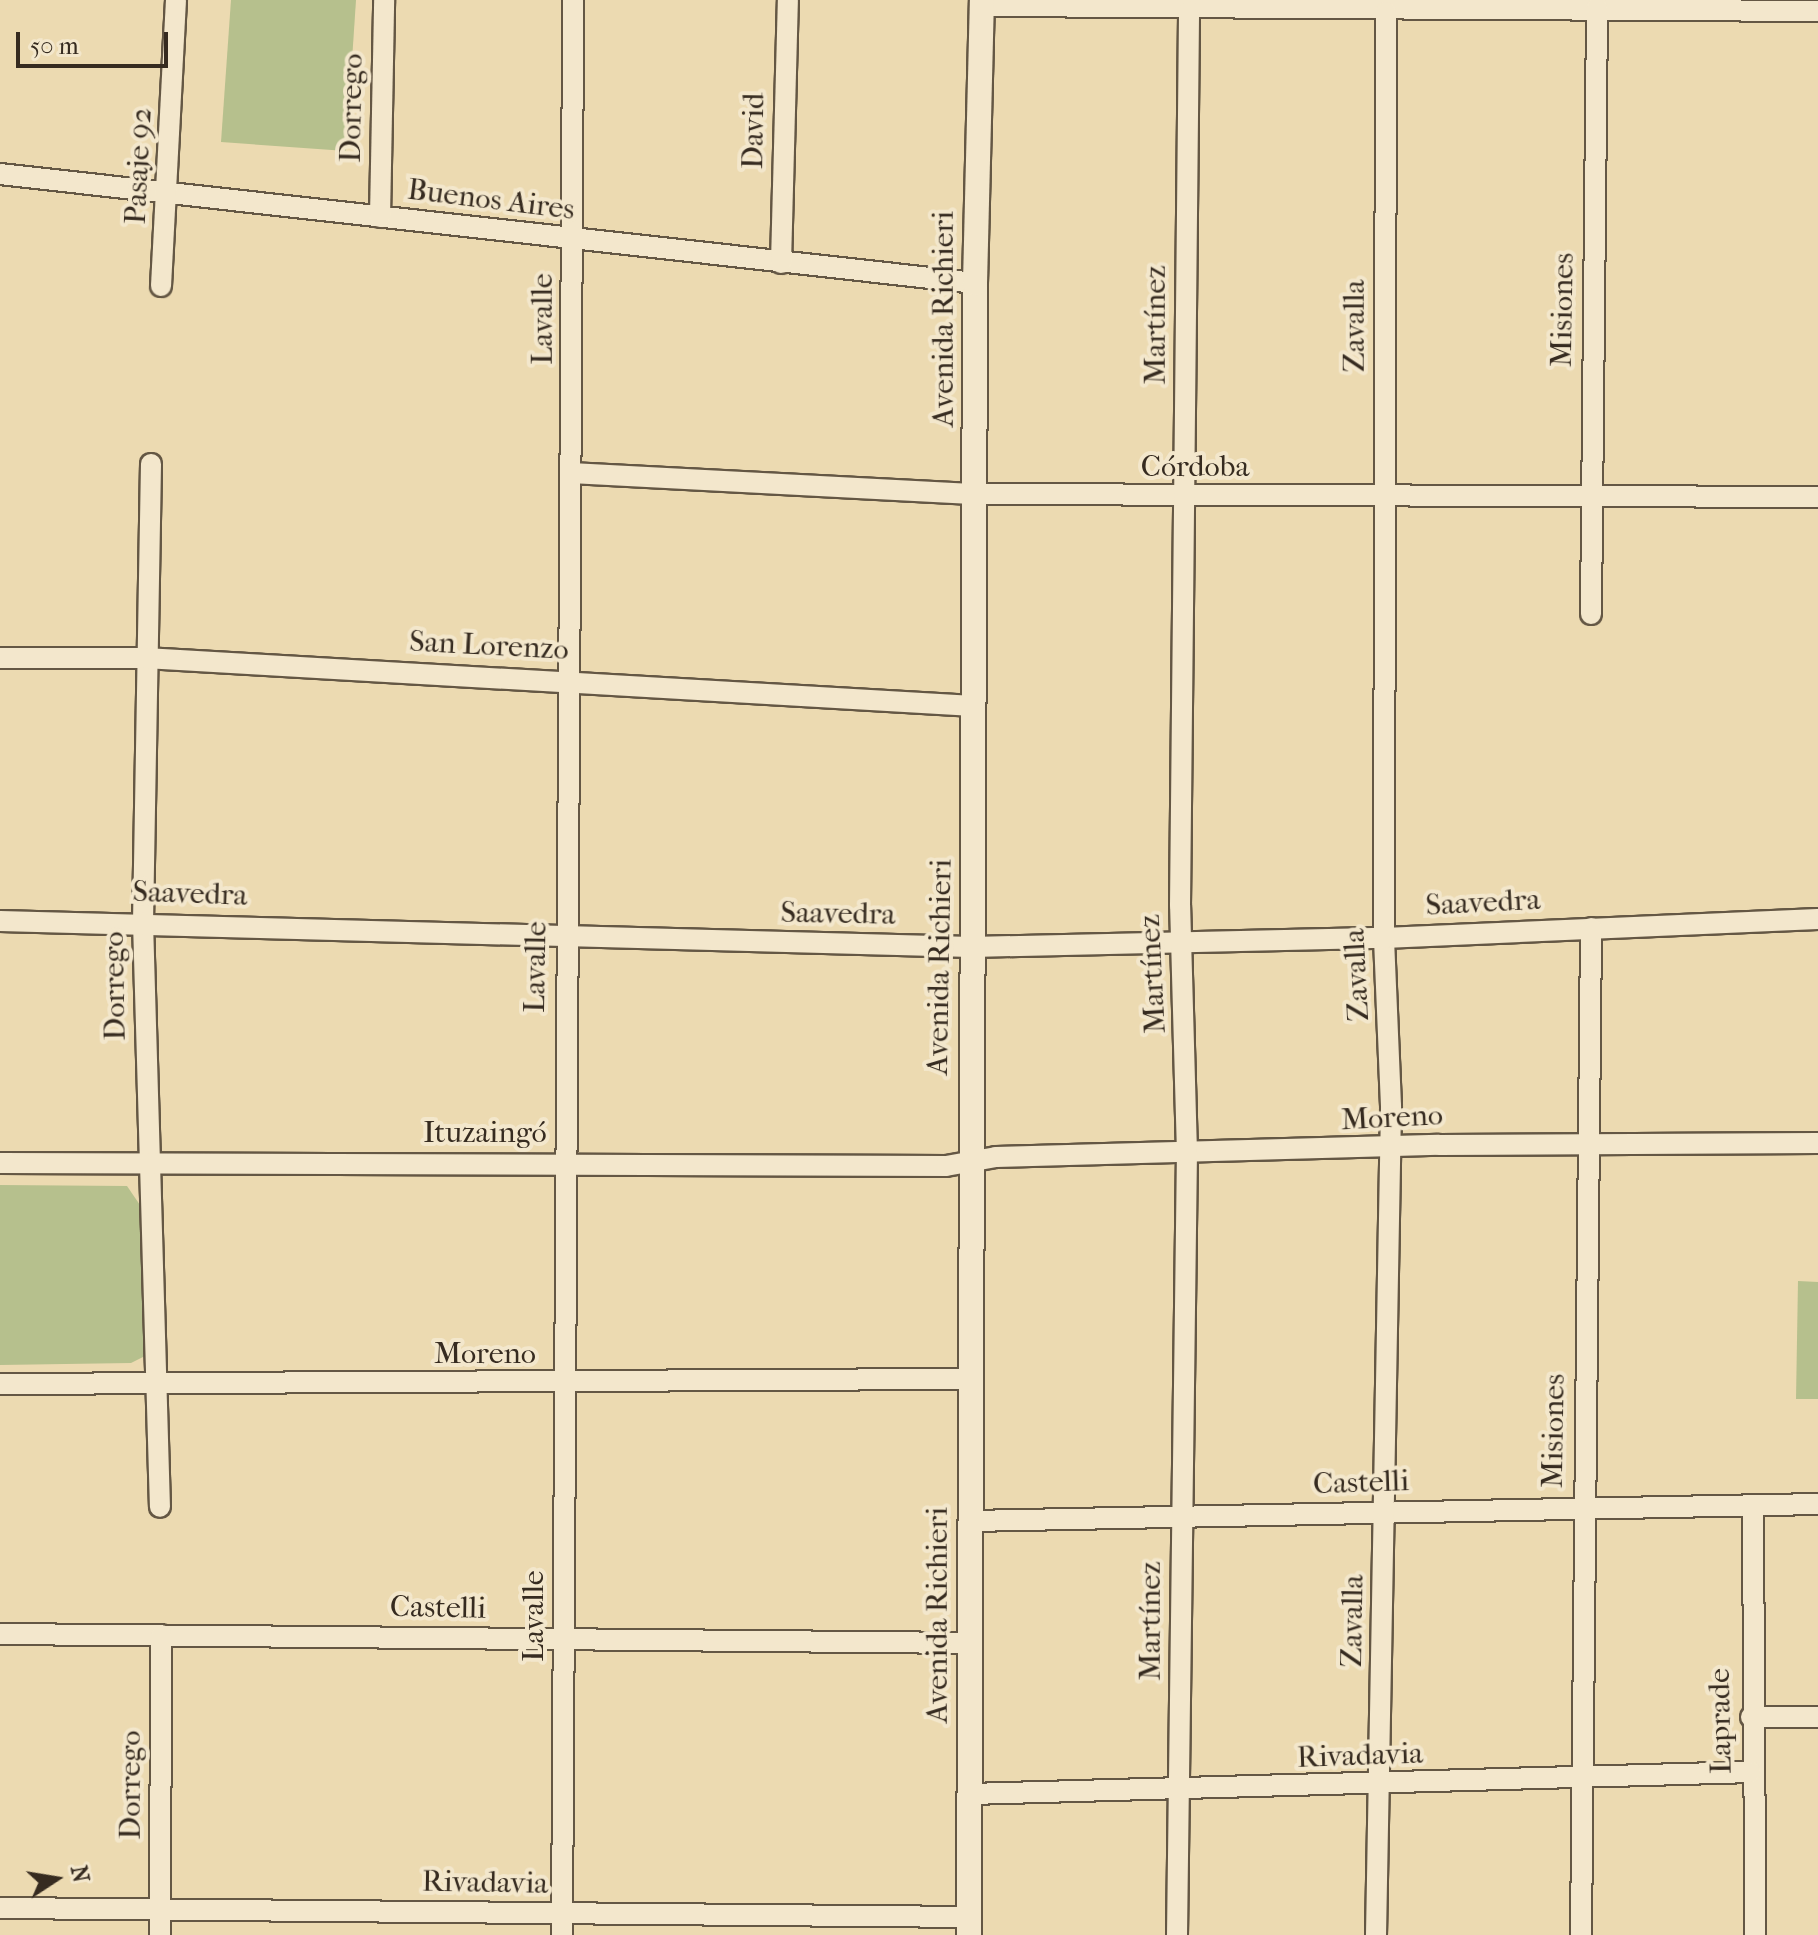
<!DOCTYPE html>
<meta charset="utf-8">
<style>
body{margin:0}
#map{position:relative;width:1818px;height:1935px;overflow:hidden;background:#ecdab1;font-family:"IM FELL French Canon",serif}
div>[style]{position:absolute}
[style*='--x']{left:calc(var(--x)*1px);top:calc(var(--y)*1px);width:calc(var(--w)*1px);rotate:calc(var(--a)*1deg)}
.green>*{inset:0;background:#b6c08d}
.roads{filter:drop-shadow(2px 0 #645744) drop-shadow(-2px 0 #645744) drop-shadow(0 2px #645744) drop-shadow(0 -2px #645744)}
.minor>*{height:20px;margin:-10px;padding:0 10px;transform-origin:10px;border-radius:10px;background:#f3e7cc}
.tertiary>*{height:24px;margin:-12px;padding:0 12px;transform-origin:12px;border-radius:12px;background:#f3e7cc}
span{translate:-50% -50%;white-space:nowrap;text-align:center;line-height:1.15;-webkit-text-stroke:8px #f3e7cc;paint-order:stroke}
.street-label{font-size:30px;color:#362b20}
.north{position:absolute;left:16px;top:1839px;width:80px;height:80px;-webkit-text-stroke:6px #f3e7cc;paint-order:stroke;rotate:78deg;font-size:22px;font-weight:700;line-height:32px;text-align:center;color:#362b20}
.north::after{content:'';display:block;margin:auto;width:28px;height:36px;background:#362b20;clip-path:polygon(50% 0,100% 100%,50% 72%,0 100%)}
.scale{position:absolute;left:16px;top:32px;width:152px;height:36px;box-sizing:border-box;border:4px solid #362b20;border-top:0;padding-left:10px;font-size:24px;line-height:28px;white-space:nowrap;color:#362b20;-webkit-text-stroke:6px #f3e7cc;paint-order:stroke}
</style>
<div id="map">
<div class="green">
<div style="clip-path:polygon(231px 0,356px 0,346px 151px,221px 142px)"></div>
<div style="clip-path:polygon(0 1185px,127px 1186px,142px 1208px,147px 1355px,131px 1363px,0 1365px)"></div>
<div style="clip-path:polygon(1798px 1281px,1818px 1282px,1818px 1399px,1796px 1399px)"></div>
</div>
<div class="roads">
<div class="minor">
<div style="--x:982;--y:6;--w:836;--a:0.34"></div>
<div style="--x:0;--y:174;--w:981;--a:6.38"></div>
<div style="--x:380;--y:217;--w:217;--a:-88.9"></div>
<div style="--x:781;--y:263;--w:263;--a:-88.5"></div>
<div style="--x:161;--y:286;--w:286;--a:-87"></div>
<div style="--x:151;--y:464;--w:458;--a:91"></div>
<div style="--x:143;--y:922;--w:585;--a:88.34"></div>
<div style="--x:571;--y:473;--w:406;--a:3"></div>
<div style="--x:976;--y:494;--w:842;--a:0.2"></div>
<div style="--x:1591;--y:614;--w:607;--a:-89.43"></div>
<div style="--x:0;--y:658;--w:145;--a:0"></div>
<div style="--x:145;--y:658;--w:830;--a:3.31"></div>
<div style="--x:0;--y:921;--w:972;--a:1.53"></div>
<div style="--x:972;--y:947;--w:412;--a:-1.3"></div>
<div style="--x:1384;--y:938;--w:434;--a:-2.5"></div>
<div style="--x:0;--y:1163;--w:946;--a:0.18"></div>
<div style="--x:946;--y:1166;--w:51;--a:-10.2"></div>
<div style="--x:996;--y:1157;--w:443;--a:-1.6"></div>
<div style="--x:1439;--y:1145;--w:379;--a:-0.3"></div>
<div style="--x:0;--y:1384;--w:970;--a:-0.3"></div>
<div style="--x:1753;--y:1506;--w:429;--a:89.7"></div>
<div style="--x:971;--y:1521;--w:847;--a:-1.15"></div>
<div style="--x:0;--y:1634;--w:970;--a:0.53"></div>
<div style="--x:1751;--y:1717;--w:67;--a:0"></div>
<div style="--x:970;--y:1794;--w:781;--a:-1.61"></div>
<div style="--x:0;--y:1908;--w:969;--a:0.53"></div>
<div style="--x:160;--y:1935;--w:300;--a:-89.8"></div>
<div style="--x:562;--y:1935;--w:1935;--a:-89.67"></div>
<div style="--x:1177;--y:1935;--w:782;--a:-89.27"></div>
<div style="--x:1187;--y:1153;--w:248;--a:-91.6"></div>
<div style="--x:1180;--y:905;--w:894;--a:-89.42"></div>
<div style="--x:1376;--y:1935;--w:829;--a:-88.96"></div>
<div style="--x:1391;--y:1106;--w:168;--a:-92.4"></div>
<div style="--x:1384;--y:938;--w:926;--a:-89.88"></div>
<div style="--x:1581;--y:1935;--w:1007;--a:-89.43"></div>
</div>
<div class="tertiary">
<div style="--x:969;--y:1935;--w:1652;--a:-89.79"></div>
<div style="--x:975;--y:283;--w:283;--a:-88.6"></div>
</div>
</div>
<div class="street-label">
<span style="left:352px;top:108px;rotate:-89deg">Dorrego</span>
<span style="left:754px;top:131px;rotate:-89deg">David</span>
<span style="left:139px;top:166px;rotate:-87deg">Pasaje 92</span>
<span style="left:491px;top:200px;rotate:7deg">Buenos Aires</span>
<span style="left:1563px;top:310px;rotate:-89deg">Misiones</span>
<span style="left:543px;top:319px;rotate:-90deg">Lavalle</span>
<span style="left:944px;top:319px;rotate:-90deg">Avenida Richieri</span>
<span style="left:1156px;top:325px;rotate:-90deg">Martínez</span>
<span style="left:1355px;top:326px;rotate:-90deg">Zavalla</span>
<span style="left:1195px;top:467px">Córdoba</span>
<span style="left:489px;top:646px;rotate:3deg">San Lorenzo</span>
<span style="left:190px;top:894px;rotate:2deg">Saavedra</span>
<span style="left:1483px;top:903px;rotate:-3deg">Saavedra</span>
<span style="left:838px;top:914px;rotate:1deg">Saavedra</span>
<span style="left:536px;top:967px;rotate:-89deg">Lavalle</span>
<span style="left:940px;top:967px;rotate:-89deg">Avenida Richieri</span>
<span style="left:1153px;top:974px;rotate:-93deg">Martínez</span>
<span style="left:1357px;top:975px;rotate:-93deg">Zavalla</span>
<span style="left:115px;top:986px;rotate:-91deg">Dorrego</span>
<span style="left:1392px;top:1118px;rotate:-3deg">Moreno</span>
<span style="left:485px;top:1133px">Ituzaingó</span>
<span style="left:485px;top:1354px">Moreno</span>
<span style="left:1554px;top:1431px;rotate:-89deg">Misiones</span>
<span style="left:1361px;top:1483px;rotate:-2deg">Castelli</span>
<span style="left:438px;top:1608px;rotate:1deg">Castelli</span>
<span style="left:938px;top:1615px;rotate:-90deg">Avenida Richieri</span>
<span style="left:534px;top:1616px;rotate:-90deg">Lavalle</span>
<span style="left:1151px;top:1621px;rotate:-90deg">Martínez</span>
<span style="left:1353px;top:1621px;rotate:-89deg">Zavalla</span>
<span style="left:1721px;top:1721px;rotate:-91deg">Laprade</span>
<span style="left:1360px;top:1756px;rotate:-2deg">Rivadavia</span>
<span style="left:131px;top:1785px;rotate:-90deg">Dorrego</span>
<span style="left:485px;top:1883px;rotate:1deg">Rivadavia</span>
</div>
<div class="north">N</div>
<div class="scale">50 m</div>
</div>
